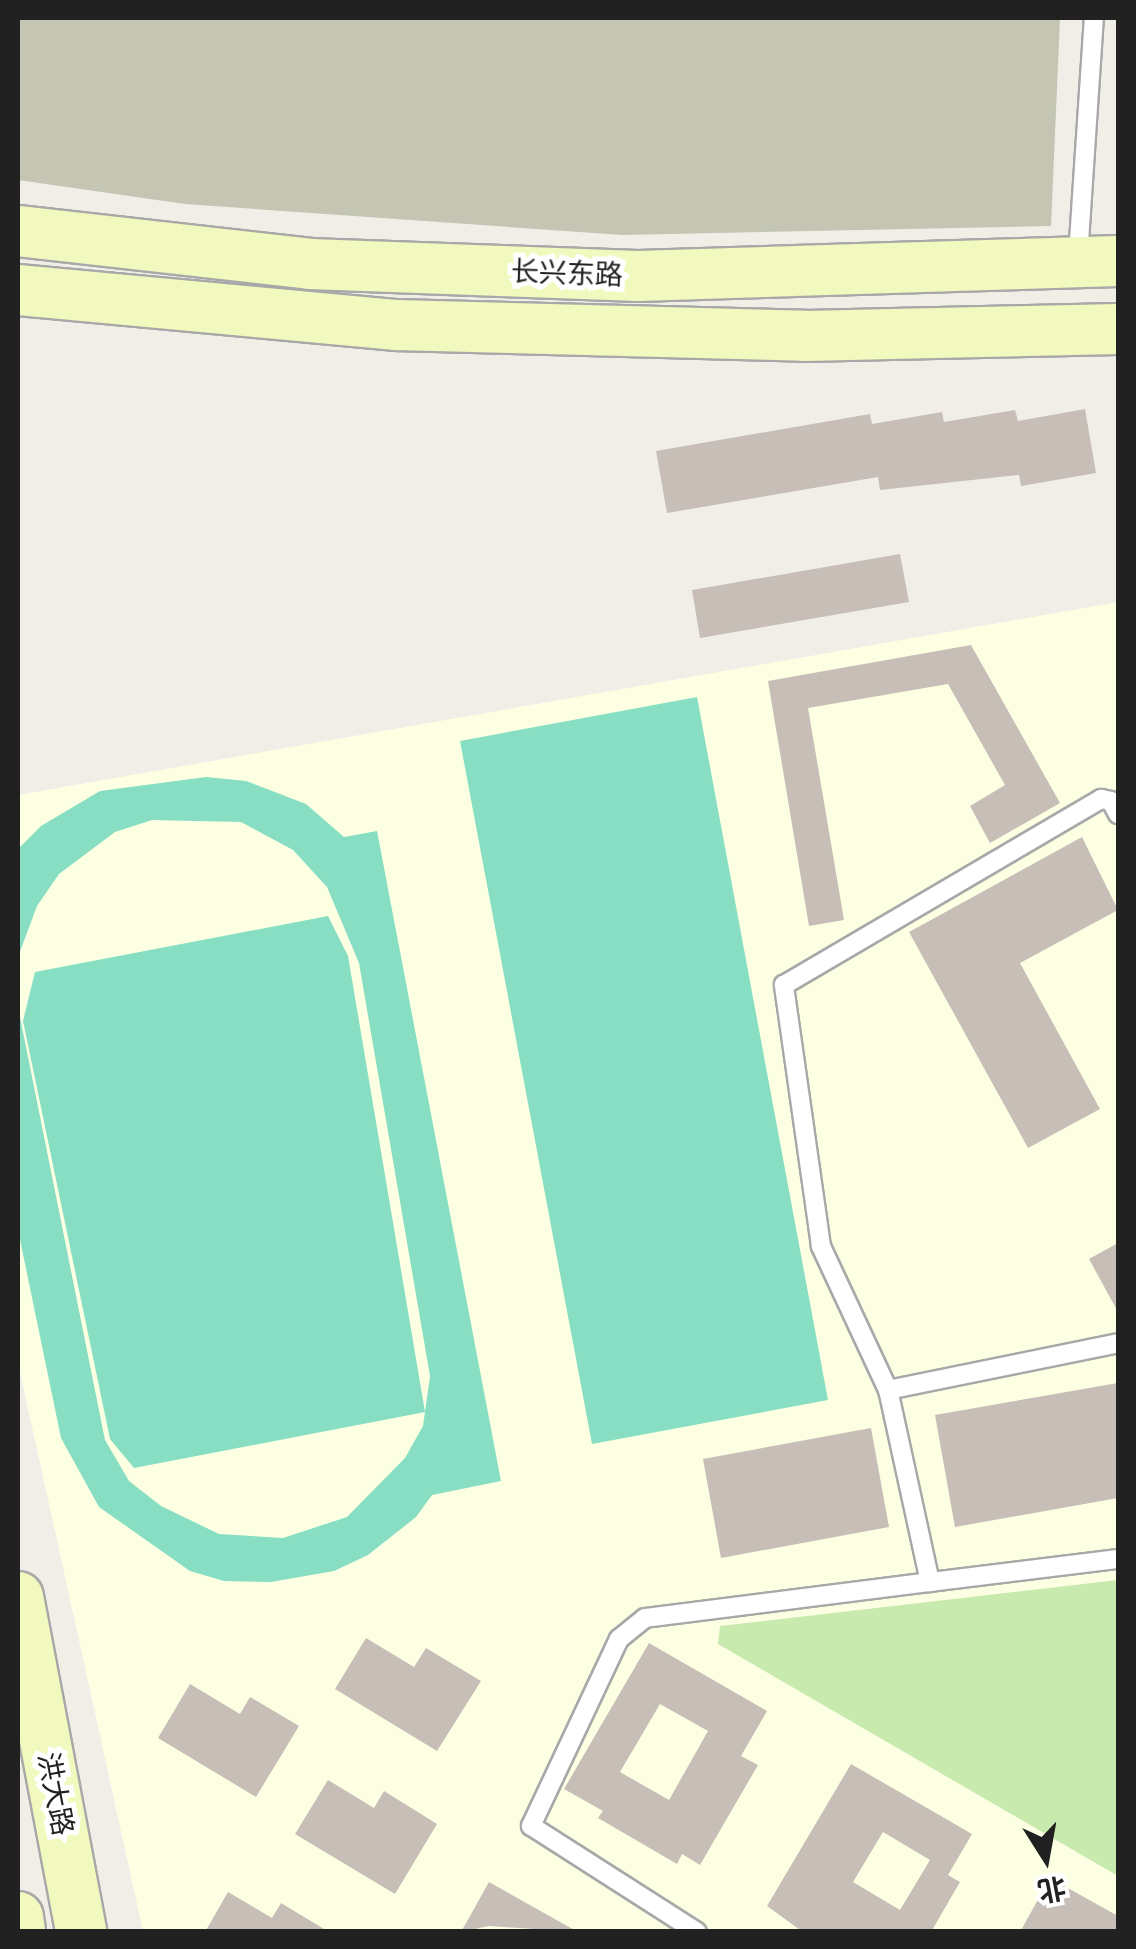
<!DOCTYPE html>
<meta charset="utf-8">
<style>
body{margin:0}
#map{position:relative;width:1136px;height:1949px;overflow:hidden;background:#f1eee8;font-family:Rubik,"Noto Sans SC",sans-serif}
div>[style]{position:absolute}
[style*='--x']{left:calc(var(--x)*1px);top:calc(var(--y)*1px);width:calc(var(--w)*1px);rotate:calc(var(--a)*1deg)}
.education>*{inset:0;background:#fdffe3}
.construction>*{inset:0;background:#c4c6b3}
.grass>*{inset:0;background:#c8eaaf}
.pitch>*{inset:0;background:#87dec3}
.building>*{inset:0;background:#c6beb7}
.roads{filter:drop-shadow(2px 0 #a8a8a8) drop-shadow(-2px 0 #a8a8a8) drop-shadow(0 2px #a8a8a8) drop-shadow(0 -2px #a8a8a8)}
.lane>*{height:18px;margin:-9px;padding:0 9px;transform-origin:9px;border-radius:9px;background:#fff}
.secondary>*{height:50px;margin:-25px;padding:0 25px;transform-origin:25px;border-radius:25px;background:#f2f9be}
span{translate:-50% -50%;white-space:nowrap;text-align:center;line-height:1.15;-webkit-text-stroke:10px #fff;paint-order:stroke}
.street-label{font-size:28px;color:#212121}
.frame{position:absolute;inset:0;border:20px solid #212121;pointer-events:none}
.north{position:absolute;left:996px;top:1809px;width:100px;height:100px;-webkit-text-stroke:8px #fff;paint-order:stroke;rotate:169deg;font-size:28px;font-weight:700;line-height:40px;text-align:center;color:#212121}
.north::after{content:'';display:block;margin:auto;width:35px;height:45px;background:#212121;clip-path:polygon(50% 0,100% 100%,50% 72%,0 100%)}
</style>
<div id="map">
<div class="education">
<div style="clip-path:polygon(1118px 602px,1118px 1931px,143px 1931px,18px 1363px,18px 795px)"></div>
</div>
<div class="construction">
<div style="clip-path:polygon(18px 18px,1060px 18px,1051px 226px,622px 235px,185px 204px,18px 180px)"></div>
</div>
<div class="grass">
<div style="clip-path:polygon(1118px 1580px,1118px 1876px,718px 1644px,720px 1626px)"></div>
</div>
<div class="pitch">
<div style="clip-path:polygon(697px 697px,828px 1400px,592px 1444px,460px 741px)"></div>
<div style="clip-path:polygon(206px 777px,246px 781px,306px 804px,344px 837px,377px 831px,501px 1481px,432px 1495px,416px 1517px,368px 1555px,334px 1571px,271px 1582px,224px 1581px,190px 1571px,99px 1507px,61px 1438px,18px 1230px,18px 1007px,105px 1440px,129px 1481px,161px 1506px,219px 1534px,283px 1538px,347px 1517px,405px 1458px,423px 1426px,430px 1376px,359px 963px,327px 887px,293px 850px,241px 822px,152px 820px,115px 832px,59px 874px,37px 906px,18px 957px,18px 849px,41px 826px,100px 791px)"></div>
<div style="clip-path:polygon(328px 916px,348px 956px,425px 1412px,134px 1468px,110px 1439px,23px 1021px,35px 972px)"></div>
</div>
<div class="building">
<div style="clip-path:polygon(1085px 409px,1096px 473px,1021px 486px,1019px 475px,880px 490px,878px 477px,667px 513px,656px 451px,870px 414px,872px 424px,942px 412px,944px 422px,1015px 410px,1018px 421px)"></div>
<div style="clip-path:polygon(900px 554px,909px 602px,700px 638px,692px 590px)"></div>
<div style="clip-path:polygon(971px 645px,1060px 803px,990px 843px,970px 806px,1005px 785px,948px 684px,808px 708px,844px 920px,809px 926px,768px 681px)"></div>
<div style="clip-path:polygon(1082px 837px,1118px 910px,1020px 963px,1100px 1109px,1028px 1148px,909px 932px)"></div>
<div style="clip-path:polygon(1118px 1243px,1118px 1312px,1089px 1259px)"></div>
<div style="clip-path:polygon(1118px 1383px,1118px 1498px,955px 1527px,935px 1415px)"></div>
<div style="clip-path:polygon(871px 1428px,889px 1527px,721px 1558px,703px 1459px)"></div>
<div style="clip-path:polygon(366px 1638px,414px 1667px,426px 1648px,481px 1681px,437px 1751px,335px 1689px)"></div>
<div style="clip-path:polygon(evenodd,649px 1643px,767px 1711px,741px 1756px,758px 1765px,700px 1865px,682px 1854px,677px 1864px,598px 1818px,603px 1811px,564px 1789px,649px 1643px,660px 1704px,708px 1731px,669px 1800px,620px 1772px,660px 1704px)"></div>
<div style="clip-path:polygon(190px 1684px,240px 1714px,250px 1697px,299px 1726px,256px 1797px,158px 1738px)"></div>
<div style="clip-path:polygon(evenodd,851px 1764px,972px 1834px,948px 1875px,960px 1882px,931px 1932px,803px 1932px,767px 1906px,851px 1764px,883px 1832px,930px 1860px,900px 1910px,853px 1882px,883px 1832px)"></div>
<div style="clip-path:polygon(328px 1780px,374px 1808px,384px 1791px,437px 1824px,395px 1894px,295px 1834px)"></div>
<div style="clip-path:polygon(1050px 1878px,1118px 1916px,1118px 1932px,1020px 1932px)"></div>
<div style="clip-path:polygon(489px 1882px,578px 1932px,489px 1926px,461px 1932px)"></div>
<div style="clip-path:polygon(228px 1892px,272px 1918px,281px 1903px,329px 1932px,205px 1932px)"></div>
</div>
<div class="roads">
<div class="lane">
<div style="--x:1078;--y:257;--w:240;--a:-86.2"></div>
<div style="--x:888;--y:1390;--w:235;--a:-11.5"></div>
<div style="--x:930;--y:1582;--w:189;--a:-7"></div>
<div style="--x:697;--y:1932;--w:197;--a:-147.4"></div>
<div style="--x:531;--y:1826;--w:207;--a:-64.8"></div>
<div style="--x:619;--y:1639;--w:33;--a:-39"></div>
<div style="--x:645;--y:1618;--w:287;--a:-7.2"></div>
<div style="--x:930;--y:1582;--w:197;--a:-102.3"></div>
<div style="--x:888;--y:1390;--w:159;--a:-115"></div>
<div style="--x:821;--y:1246;--w:264;--a:-98.1"></div>
<div style="--x:784;--y:985;--w:368;--a:-30.4"></div>
<div style="--x:1101;--y:799;--w:10;--a:11"></div>
<div style="--x:1111;--y:801;--w:15;--a:62"></div>
</div>
<div class="secondary">
<div style="--x:18;--y:231;--w:294;--a:6.4"></div>
<div style="--x:310;--y:264;--w:328;--a:2.1"></div>
<div style="--x:638;--y:276;--w:480;--a:-1.8"></div>
<div style="--x:18;--y:290;--w:380;--a:5.3"></div>
<div style="--x:396;--y:325;--w:409;--a:1.5"></div>
<div style="--x:805;--y:336;--w:313;--a:-1.3"></div>
<div style="--x:18;--y:1597;--w:341;--a:79.3"></div>
<div style="--x:18;--y:1917;--w:15;--a:82"></div>
</div>
</div>
<div class="street-label">
<span style="left:567px;top:274px;rotate:2deg">长兴东路</span>
<span style="left:55px;top:1794px;rotate:79deg">洪大路</span>
</div>
<div class="frame"></div>
<div class="north">北</div>
</div>
